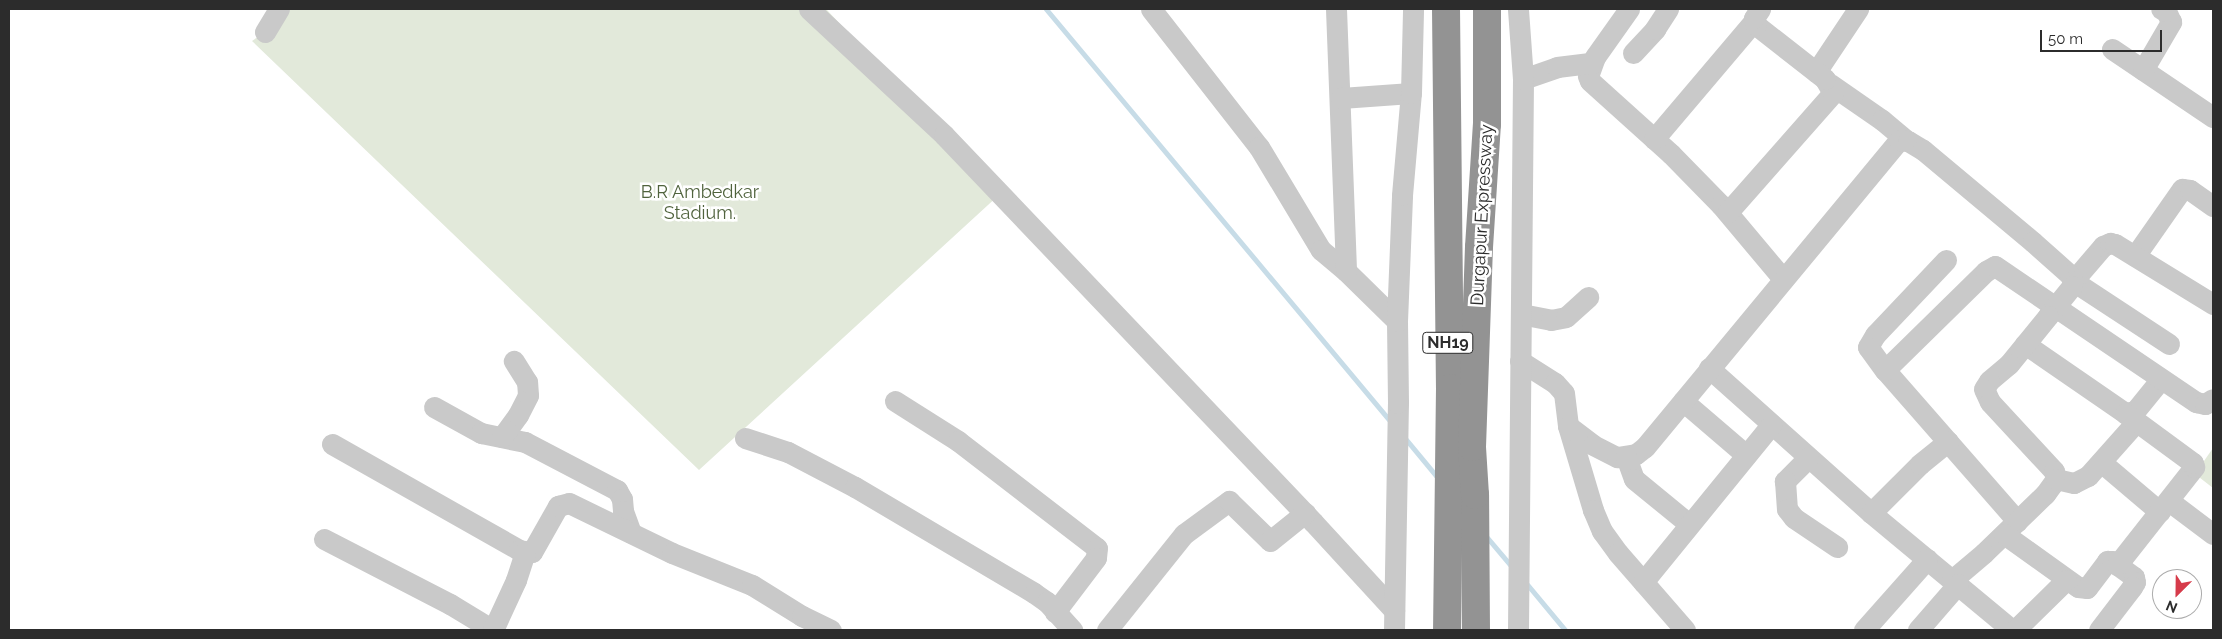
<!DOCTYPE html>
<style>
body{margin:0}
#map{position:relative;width:2222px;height:639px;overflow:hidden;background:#fff;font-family:Raleway,sans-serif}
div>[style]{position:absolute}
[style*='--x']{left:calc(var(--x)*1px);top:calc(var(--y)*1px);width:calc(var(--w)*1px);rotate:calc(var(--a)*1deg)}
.green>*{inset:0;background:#e2e9da}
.stream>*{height:5px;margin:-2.5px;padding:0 2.5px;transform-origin:2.5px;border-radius:2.5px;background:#c7dce7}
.minor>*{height:21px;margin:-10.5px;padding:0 10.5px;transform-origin:10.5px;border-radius:10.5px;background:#c9c9c9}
.highway>*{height:28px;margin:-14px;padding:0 14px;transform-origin:14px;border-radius:14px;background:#939393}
span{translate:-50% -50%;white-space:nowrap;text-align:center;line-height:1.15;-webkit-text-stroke:5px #fff;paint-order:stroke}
.shield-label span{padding:1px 4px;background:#fff;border:1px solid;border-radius:4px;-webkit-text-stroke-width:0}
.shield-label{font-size:16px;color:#2c2c2c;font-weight:700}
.park-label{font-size:18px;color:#50633d}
.street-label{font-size:18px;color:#2c2c2c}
.frame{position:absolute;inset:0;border:10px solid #2c2c2c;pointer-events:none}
.north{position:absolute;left:2152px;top:569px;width:50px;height:50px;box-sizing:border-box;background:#fff;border:1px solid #ababab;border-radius:50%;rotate:203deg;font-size:14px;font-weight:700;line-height:20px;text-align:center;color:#2c2c2c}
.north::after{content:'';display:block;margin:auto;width:18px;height:22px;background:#d63b4a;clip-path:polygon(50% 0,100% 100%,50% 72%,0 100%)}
.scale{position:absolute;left:2040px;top:30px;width:122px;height:22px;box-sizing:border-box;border:2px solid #2c2c2c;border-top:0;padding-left:6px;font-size:15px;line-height:18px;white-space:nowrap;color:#2c2c2c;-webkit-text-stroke:4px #fff;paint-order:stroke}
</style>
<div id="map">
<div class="green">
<div style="clip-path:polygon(279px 9px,826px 9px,1000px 194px,699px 470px,252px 41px,265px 32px)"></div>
<div style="clip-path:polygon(2213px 448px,2213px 488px,2195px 474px)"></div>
</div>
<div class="stream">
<div style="--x:1046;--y:9;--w:537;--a:50.14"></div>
<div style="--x:1404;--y:437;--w:53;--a:50.3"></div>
<div style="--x:1485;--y:535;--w:42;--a:49.8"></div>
<div style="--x:1526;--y:583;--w:61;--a:50.3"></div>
</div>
<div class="minor">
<div style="--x:809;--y:9;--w:185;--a:43"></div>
<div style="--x:944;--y:135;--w:535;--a:46.36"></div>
<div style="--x:1313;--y:522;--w:120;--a:47.4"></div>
<div style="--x:1151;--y:9;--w:175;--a:52"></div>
<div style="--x:1259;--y:147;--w:120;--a:59"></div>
<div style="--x:1321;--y:250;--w:33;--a:40"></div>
<div style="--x:1346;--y:271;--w:71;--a:44.4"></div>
<div style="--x:1336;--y:9;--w:262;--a:87.8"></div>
<div style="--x:1629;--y:9;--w:59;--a:125.3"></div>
<div style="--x:1595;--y:57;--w:20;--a:110"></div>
<div style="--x:1588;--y:76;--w:5;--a:68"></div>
<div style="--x:1590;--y:81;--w:109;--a:42"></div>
<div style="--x:1671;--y:154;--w:71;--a:45.6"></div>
<div style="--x:1721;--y:205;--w:97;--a:50"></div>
<div style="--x:265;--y:32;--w:27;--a:-59"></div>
<div style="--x:2112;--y:49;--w:122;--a:34"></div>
<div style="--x:1633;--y:53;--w:33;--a:-47"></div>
<div style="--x:1655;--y:29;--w:24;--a:-57"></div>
<div style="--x:2143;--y:70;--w:56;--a:-59.7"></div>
<div style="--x:2171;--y:22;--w:12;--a:-114"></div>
<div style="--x:2166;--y:11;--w:5;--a:-158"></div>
<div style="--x:1816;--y:72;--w:76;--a:-56.3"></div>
<div style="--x:1523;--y:79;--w:36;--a:-19"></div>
<div style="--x:1557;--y:67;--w:35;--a:-7"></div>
<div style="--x:1830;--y:84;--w:63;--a:34.7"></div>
<div style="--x:1882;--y:120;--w:30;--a:40"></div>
<div style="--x:1341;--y:98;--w:70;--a:-4.1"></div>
<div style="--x:1654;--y:139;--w:155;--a:-49.7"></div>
<div style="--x:1728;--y:212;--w:159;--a:-48.6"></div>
<div style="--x:1833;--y:93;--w:16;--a:-120"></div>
<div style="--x:1825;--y:79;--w:88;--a:-142"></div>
<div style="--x:1756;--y:25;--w:7;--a:-106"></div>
<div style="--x:1754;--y:18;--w:11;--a:-56"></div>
<div style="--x:2135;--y:256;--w:82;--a:-55"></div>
<div style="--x:2182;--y:189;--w:8;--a:7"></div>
<div style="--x:2190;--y:190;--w:28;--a:35"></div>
<div style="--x:1946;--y:260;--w:103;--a:133.4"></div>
<div style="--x:1875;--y:335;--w:14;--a:120"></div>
<div style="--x:1868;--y:347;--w:29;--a:54"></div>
<div style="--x:1885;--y:370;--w:201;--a:48.8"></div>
<div style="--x:1521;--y:314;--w:31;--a:11"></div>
<div style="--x:1551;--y:320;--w:15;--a:-11"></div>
<div style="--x:1566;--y:317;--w:30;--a:-42"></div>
<div style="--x:2025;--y:344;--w:121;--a:34.6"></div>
<div style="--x:2125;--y:413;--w:10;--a:-11"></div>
<div style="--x:2135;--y:411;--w:41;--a:-50.9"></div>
<div style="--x:2169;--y:344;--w:115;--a:-146.7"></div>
<div style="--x:2073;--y:281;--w:46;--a:-49.4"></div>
<div style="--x:2103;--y:246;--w:8;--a:-23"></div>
<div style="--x:2110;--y:243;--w:5;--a:11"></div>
<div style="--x:2115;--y:244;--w:115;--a:31.5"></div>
<div style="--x:1520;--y:361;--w:41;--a:32.2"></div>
<div style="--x:1555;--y:383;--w:13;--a:48"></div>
<div style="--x:1564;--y:393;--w:33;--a:83"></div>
<div style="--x:1568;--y:426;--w:88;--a:73.4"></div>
<div style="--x:1593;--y:510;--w:23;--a:67"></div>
<div style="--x:1602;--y:531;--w:27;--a:54"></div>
<div style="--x:1618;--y:553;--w:102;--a:49"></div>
<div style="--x:1709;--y:368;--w:217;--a:41.8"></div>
<div style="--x:1871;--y:513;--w:183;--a:39.7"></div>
<div style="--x:1885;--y:370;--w:141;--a:-44.4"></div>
<div style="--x:1986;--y:271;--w:10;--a:-29"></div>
<div style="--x:1995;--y:266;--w:243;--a:34.1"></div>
<div style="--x:2196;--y:402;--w:9;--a:13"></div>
<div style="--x:2205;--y:404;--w:9;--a:-32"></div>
<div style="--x:895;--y:401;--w:75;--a:32.4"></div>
<div style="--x:958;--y:441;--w:175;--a:37.6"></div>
<div style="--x:1097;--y:548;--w:10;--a:96"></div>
<div style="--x:1096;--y:558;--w:68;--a:127.2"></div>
<div style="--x:1683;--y:401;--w:83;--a:40.6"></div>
<div style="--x:434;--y:407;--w:54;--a:29"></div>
<div style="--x:481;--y:433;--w:45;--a:11.6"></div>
<div style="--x:525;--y:442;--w:104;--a:27.6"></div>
<div style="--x:617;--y:490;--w:10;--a:61"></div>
<div style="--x:622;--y:499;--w:12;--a:85"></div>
<div style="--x:623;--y:511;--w:23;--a:70"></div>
<div style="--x:1568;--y:426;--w:31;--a:37"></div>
<div style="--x:1593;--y:445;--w:27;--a:27"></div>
<div style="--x:1617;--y:457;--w:19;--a:-9"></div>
<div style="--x:1636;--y:454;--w:11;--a:-38"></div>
<div style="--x:1645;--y:447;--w:398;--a:-50.4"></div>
<div style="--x:1899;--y:140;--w:9;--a:6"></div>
<div style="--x:1908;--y:141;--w:17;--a:31"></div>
<div style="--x:1923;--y:150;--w:143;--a:39.9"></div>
<div style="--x:2033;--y:242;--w:50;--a:41.7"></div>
<div style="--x:2070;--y:275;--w:7;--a:63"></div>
<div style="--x:2073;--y:281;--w:5;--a:101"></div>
<div style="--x:2072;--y:286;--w:38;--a:129"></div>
<div style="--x:2048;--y:316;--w:62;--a:129.1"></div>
<div style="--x:2009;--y:364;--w:26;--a:140"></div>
<div style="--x:1989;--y:381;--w:9;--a:122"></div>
<div style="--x:1984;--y:389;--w:14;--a:65"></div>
<div style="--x:1990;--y:402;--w:94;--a:47.2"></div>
<div style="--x:2054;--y:471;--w:8;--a:76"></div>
<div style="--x:2056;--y:479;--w:19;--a:126"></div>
<div style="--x:2045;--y:494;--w:85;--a:136"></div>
<div style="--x:1984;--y:553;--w:42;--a:139.8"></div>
<div style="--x:502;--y:437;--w:27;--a:-54"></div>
<div style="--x:518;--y:415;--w:22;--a:-63"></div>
<div style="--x:528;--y:395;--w:13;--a:-94"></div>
<div style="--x:527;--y:382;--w:25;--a:-122"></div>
<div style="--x:745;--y:438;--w:45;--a:18"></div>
<div style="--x:788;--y:452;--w:76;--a:27.6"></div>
<div style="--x:855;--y:487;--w:208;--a:30.6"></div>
<div style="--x:1034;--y:593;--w:16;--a:35"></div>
<div style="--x:1047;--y:602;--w:38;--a:48"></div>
<div style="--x:332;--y:444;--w:215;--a:29.5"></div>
<div style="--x:519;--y:550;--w:13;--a:9"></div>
<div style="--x:532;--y:552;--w:53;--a:-60.5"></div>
<div style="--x:558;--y:506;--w:11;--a:-15"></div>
<div style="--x:569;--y:503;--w:114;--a:25.9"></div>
<div style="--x:672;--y:553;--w:86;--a:21.8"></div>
<div style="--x:752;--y:585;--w:59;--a:31.8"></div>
<div style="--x:802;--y:616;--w:32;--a:26"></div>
<div style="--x:1626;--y:457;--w:23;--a:70"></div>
<div style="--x:1634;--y:479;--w:71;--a:39.3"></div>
<div style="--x:1808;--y:458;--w:33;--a:135"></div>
<div style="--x:1785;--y:481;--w:28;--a:86"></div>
<div style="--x:1787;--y:509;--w:11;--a:52"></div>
<div style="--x:1794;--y:518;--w:52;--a:34"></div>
<div style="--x:2101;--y:462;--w:77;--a:40.3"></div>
<div style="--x:2056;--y:479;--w:18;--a:13"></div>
<div style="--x:2074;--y:483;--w:16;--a:-27"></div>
<div style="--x:2088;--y:476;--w:72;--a:-48.4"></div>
<div style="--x:2169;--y:501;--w:55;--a:36.9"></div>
<div style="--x:1871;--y:513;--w:69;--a:-45"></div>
<div style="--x:1920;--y:464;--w:36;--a:-39"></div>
<div style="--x:2004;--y:534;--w:91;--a:35.6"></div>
<div style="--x:2078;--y:587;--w:9;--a:6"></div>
<div style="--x:2087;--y:588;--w:34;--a:-53"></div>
<div style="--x:2107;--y:561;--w:5;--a:0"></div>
<div style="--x:2112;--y:561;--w:27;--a:36"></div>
<div style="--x:2134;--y:577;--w:5;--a:79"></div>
<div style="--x:2135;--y:582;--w:6;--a:121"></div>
<div style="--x:2132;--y:587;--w:54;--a:127.5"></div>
<div style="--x:324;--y:539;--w:142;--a:27.3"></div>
<div style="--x:450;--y:604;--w:50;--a:31.2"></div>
<div style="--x:2117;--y:565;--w:125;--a:-51.8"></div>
<div style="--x:2194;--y:467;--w:4;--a:-104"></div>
<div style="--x:2193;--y:463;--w:84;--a:-143.7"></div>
<div style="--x:1643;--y:582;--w:203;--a:-50.8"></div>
<div style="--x:493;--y:630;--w:55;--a:-65.3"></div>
<div style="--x:516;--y:580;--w:29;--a:-72"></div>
<div style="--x:1107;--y:630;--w:123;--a:-51.3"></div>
<div style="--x:1184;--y:534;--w:56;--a:-36.3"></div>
<div style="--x:1229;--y:501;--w:57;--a:44.3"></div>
<div style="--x:1270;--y:541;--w:45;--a:-38.7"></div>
<div style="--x:1394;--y:630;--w:227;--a:-89"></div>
<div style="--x:1398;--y:403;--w:82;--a:-90.7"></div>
<div style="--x:1397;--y:321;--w:126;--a:-87.7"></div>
<div style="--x:1402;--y:195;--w:102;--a:-85"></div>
<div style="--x:1411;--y:93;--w:84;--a:-88.6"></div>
<div style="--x:1518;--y:630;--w:551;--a:-89.48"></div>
<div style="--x:1523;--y:79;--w:70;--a:-94.1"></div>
<div style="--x:1864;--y:630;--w:95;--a:-48.4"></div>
<div style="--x:1918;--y:630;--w:61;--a:-49"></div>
<div style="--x:2015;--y:630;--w:71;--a:-44.4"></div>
</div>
<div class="highway">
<div style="--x:1446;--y:9;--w:379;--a:89.4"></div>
<div style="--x:1450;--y:388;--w:242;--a:90.7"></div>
<div style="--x:1476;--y:630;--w:135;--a:-90.4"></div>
<div style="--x:1475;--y:495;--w:48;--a:-93.6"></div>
<div style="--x:1472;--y:447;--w:200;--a:-88"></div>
<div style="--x:1479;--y:247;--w:123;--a:-86.3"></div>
<div style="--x:1487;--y:124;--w:115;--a:-90"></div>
</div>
<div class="shield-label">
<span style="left:1448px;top:343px">NH19</span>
</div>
<div class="park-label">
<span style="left:700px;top:203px">B.R Ambedkar<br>Stadium.</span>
</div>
<div class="street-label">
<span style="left:1482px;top:215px;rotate:-87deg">Durgapur Expressway</span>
</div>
<div class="frame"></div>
<div class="north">N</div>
<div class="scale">50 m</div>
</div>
